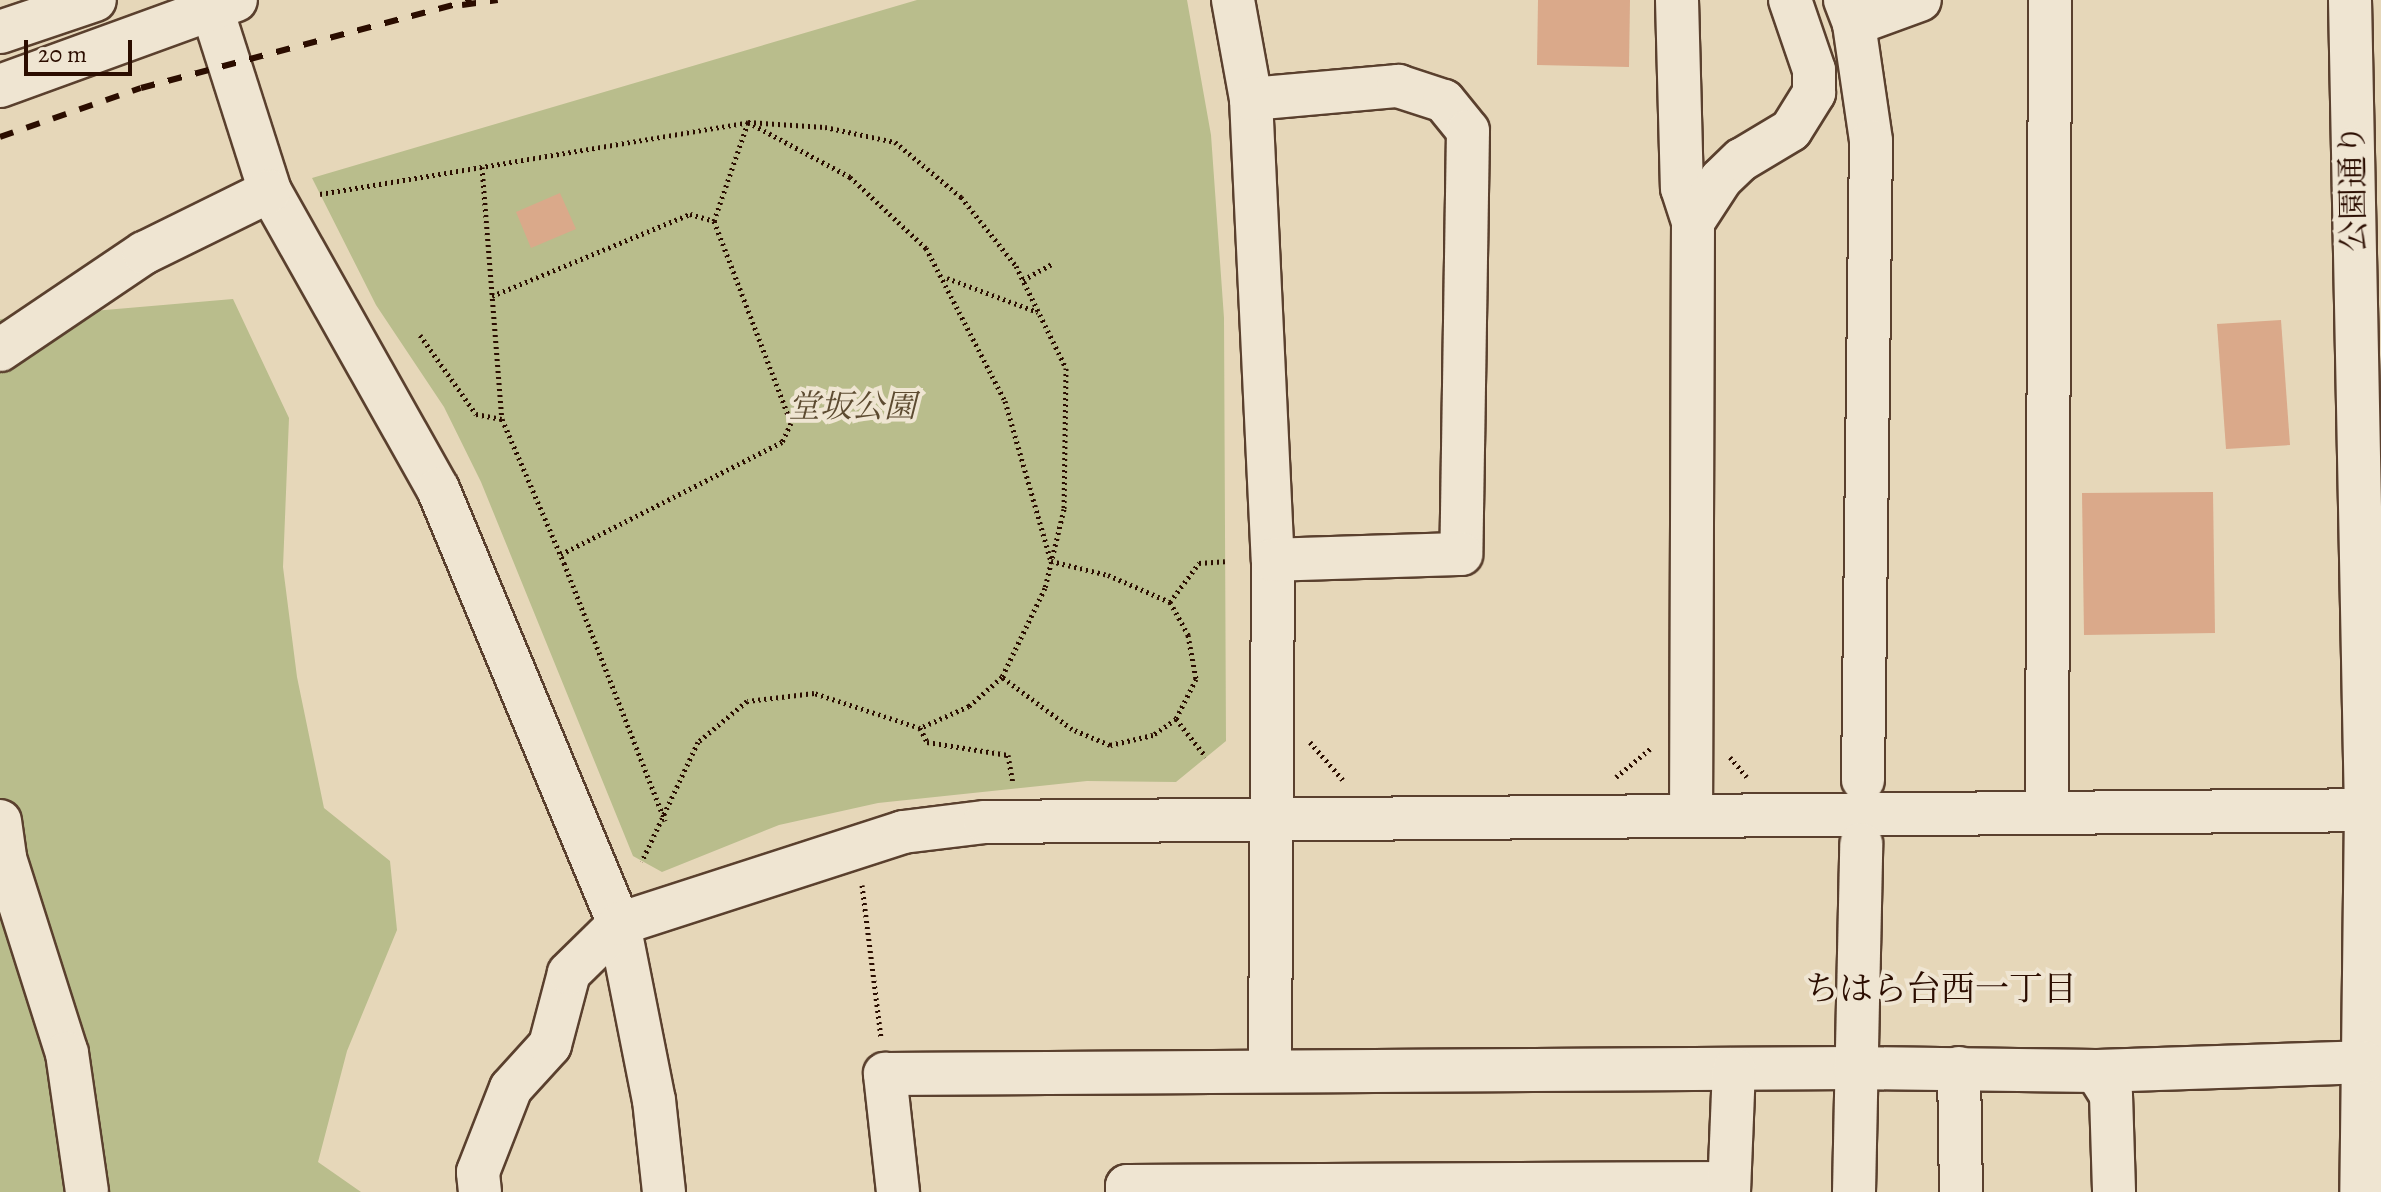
<!DOCTYPE html>
<meta charset="utf-8">
<style>
body{margin:0}
#map{position:relative;width:2381px;height:1192px;overflow:hidden;background:#e6d7b9;font-family:Alegreya,"Noto Serif JP",serif}
div>[style]{position:absolute}
[style*='--x']{left:calc(var(--x)*1px);top:calc(var(--y)*1px);width:calc(var(--w)*1px);rotate:calc(var(--a)*1deg)}
.green>*{inset:0;background:#b9bd8c}
.building>*{inset:0;background:#daa98a}
.path>*{height:5px;margin-top:-2.5px;transform-origin:0;background:repeating-linear-gradient(90deg,#2b0d00 0 2px,transparent 0 6px)}
.roads{filter:drop-shadow(2px 0 #5a402e) drop-shadow(-2px 0 #5a402e) drop-shadow(0 2px #5a402e) drop-shadow(0 -2px #5a402e)}
.minor>*{height:42px;margin:-21px;padding:0 21px;transform-origin:21px;border-radius:21px;background:#efe5d2}
.rail>*{height:6px;margin-top:-3px;transform-origin:0;background:repeating-linear-gradient(90deg,#2b0d00 0 14px,transparent 0 28px)}
span{translate:-50% -50%;white-space:nowrap;text-align:center;line-height:1.15;-webkit-text-stroke:8px #efe5d2;paint-order:stroke}
.street-label{font-size:32px;color:#2b0d00}
.park-label{font-size:32px;color:#5d4b31;font-style:italic}
.neighbourhood-label{font-size:34px;color:#2b0d00}
.scale{position:absolute;left:24px;top:40px;width:108px;height:36px;box-sizing:border-box;border:4px solid #2b0d00;border-top:0;padding-left:10px;font-size:24px;line-height:28px;white-space:nowrap;color:#2b0d00;-webkit-text-stroke:6px #efe5d2;paint-order:stroke}
</style>
<div id="map">
<div class="green">
<div style="clip-path:polygon(917px 0,1187px 0,1211px 135px,1224px 318px,1226px 741px,1176px 782px,1087px 781px,878px 803px,779px 825px,662px 872px,633px 856px,481px 482px,444px 407px,376px 305px,312px 178px)"></div>
<div style="clip-path:polygon(233px 299px,289px 418px,283px 567px,297px 677px,324px 808px,390px 861px,397px 930px,347px 1051px,318px 1162px,361px 1192px,0 1192px,0 319px)"></div>
</div>
<div class="building">
<div style="clip-path:polygon(1538px 0,1630px 0,1629px 67px,1537px 65px)"></div>
<div style="clip-path:polygon(560px 193px,576px 229px,531px 248px,516px 212px)"></div>
<div style="clip-path:polygon(2281px 320px,2290px 445px,2226px 449px,2217px 324px)"></div>
<div style="clip-path:polygon(2213px 492px,2215px 633px,2084px 635px,2082px 493px)"></div>
</div>
<div class="path">
<div style="--x:482;--y:167;--w:253;--a:85.5"></div>
<div style="--x:502;--y:419;--w:157;--a:66.7"></div>
<div style="--x:564;--y:563;--w:277;--a:68.6"></div>
<div style="--x:320;--y:194;--w:434;--a:-9.5"></div>
<div style="--x:748;--y:122;--w:77;--a:3.7"></div>
<div style="--x:825;--y:127;--w:72;--a:12.1"></div>
<div style="--x:895;--y:142;--w:86;--a:39.8"></div>
<div style="--x:961;--y:197;--w:88;--a:51.4"></div>
<div style="--x:1016;--y:266;--w:114;--a:63.9"></div>
<div style="--x:1066;--y:368;--w:141;--a:90.8"></div>
<div style="--x:1064;--y:509;--w:81;--a:103.5"></div>
<div style="--x:1045;--y:588;--w:99;--a:115.8"></div>
<div style="--x:1002;--y:677;--w:44;--a:138.7"></div>
<div style="--x:969;--y:706;--w:54;--a:155.8"></div>
<div style="--x:920;--y:728;--w:112;--a:-161.7"></div>
<div style="--x:814;--y:693;--w:67;--a:173.2"></div>
<div style="--x:747;--y:701;--w:64;--a:140.1"></div>
<div style="--x:698;--y:742;--w:132;--a:115.2"></div>
<div style="--x:714;--y:221;--w:105;--a:-71"></div>
<div style="--x:748;--y:122;--w:116;--a:28.3"></div>
<div style="--x:850;--y:177;--w:104;--a:43.1"></div>
<div style="--x:926;--y:248;--w:172;--a:62.7"></div>
<div style="--x:1005;--y:401;--w:166;--a:74"></div>
<div style="--x:1051;--y:561;--w:59;--a:13.8"></div>
<div style="--x:1108;--y:575;--w:68;--a:23.5"></div>
<div style="--x:1170;--y:602;--w:38;--a:61"></div>
<div style="--x:1188;--y:635;--w:45;--a:79.7"></div>
<div style="--x:1196;--y:679;--w:45;--a:116.6"></div>
<div style="--x:1176;--y:719;--w:28;--a:145"></div>
<div style="--x:1153;--y:735;--w:44;--a:166.9"></div>
<div style="--x:1110;--y:745;--w:41;--a:-157.2"></div>
<div style="--x:1072;--y:729;--w:87;--a:-143.4"></div>
<div style="--x:947;--y:278;--w:97;--a:20.5"></div>
<div style="--x:1023;--y:280;--w:35;--a:-29"></div>
<div style="--x:492;--y:296;--w:214;--a:-22.5"></div>
<div style="--x:690;--y:214;--w:25;--a:16"></div>
<div style="--x:714;--y:221;--w:216;--a:69.1"></div>
<div style="--x:791;--y:423;--w:21;--a:115"></div>
<div style="--x:782;--y:442;--w:248;--a:153.1"></div>
<div style="--x:420;--y:335;--w:97;--a:54.7"></div>
<div style="--x:476;--y:414;--w:26;--a:11"></div>
<div style="--x:1170;--y:602;--w:49;--a:-53.4"></div>
<div style="--x:1199;--y:563;--w:26;--a:-4"></div>
<div style="--x:1176;--y:719;--w:48;--a:51.7"></div>
<div style="--x:920;--y:728;--w:16;--a:63"></div>
<div style="--x:927;--y:742;--w:82;--a:9.1"></div>
<div style="--x:1008;--y:755;--w:28;--a:80"></div>
<div style="--x:1310;--y:742;--w:50;--a:49"></div>
<div style="--x:1730;--y:757;--w:26;--a:50"></div>
<div style="--x:1616;--y:777;--w:45;--a:-39.6"></div>
<div style="--x:862;--y:885;--w:153;--a:82.9"></div>
</div>
<div class="roads">
<div class="minor">
<div style="--x:209;--y:0;--w:201;--a:72.3"></div>
<div style="--x:270;--y:191;--w:342;--a:60.6"></div>
<div style="--x:438;--y:489;--w:471;--a:67.4"></div>
<div style="--x:619;--y:924;--w:179;--a:78.8"></div>
<div style="--x:654;--y:1100;--w:93;--a:83.8"></div>
<div style="--x:1233;--y:0;--w:101;--a:79.7"></div>
<div style="--x:1251;--y:99;--w:462;--a:87.3"></div>
<div style="--x:1273;--y:560;--w:511;--a:90.34"></div>
<div style="--x:1677;--y:0;--w:188;--a:88.5"></div>
<div style="--x:1682;--y:188;--w:36;--a:72"></div>
<div style="--x:1693;--y:222;--w:591;--a:90.19"></div>
<div style="--x:1845;--y:0;--w:26;--a:69"></div>
<div style="--x:1854;--y:24;--w:118;--a:81.7"></div>
<div style="--x:1871;--y:141;--w:639;--a:90.72"></div>
<div style="--x:2350;--y:0;--w:810;--a:88.87"></div>
<div style="--x:2366;--y:810;--w:382;--a:90.7"></div>
<div style="--x:1854;--y:24;--w:70;--a:-20"></div>
<div style="--x:0;--y:32;--w:100;--a:-18.6"></div>
<div style="--x:0;--y:86;--w:251;--a:-20"></div>
<div style="--x:1251;--y:99;--w:148;--a:-5.1"></div>
<div style="--x:1398;--y:86;--w:48;--a:18.1"></div>
<div style="--x:1444;--y:101;--w:38;--a:51"></div>
<div style="--x:1468;--y:131;--w:423;--a:90.9"></div>
<div style="--x:1461;--y:554;--w:188;--a:178.2"></div>
<div style="--x:1693;--y:222;--w:51;--a:-56.9"></div>
<div style="--x:1721;--y:179;--w:28;--a:-44"></div>
<div style="--x:1741;--y:160;--w:58;--a:-31"></div>
<div style="--x:1791;--y:130;--w:44;--a:-58.1"></div>
<div style="--x:1814;--y:93;--w:23;--a:-90"></div>
<div style="--x:1814;--y:70;--w:74;--a:-108.9"></div>
<div style="--x:0;--y:350;--w:174;--a:-34"></div>
<div style="--x:144;--y:253;--w:140;--a:-26.2"></div>
<div style="--x:2047;--y:811;--w:811;--a:-89.79"></div>
<div style="--x:0;--y:821;--w:37;--a:82"></div>
<div style="--x:5;--y:858;--w:205;--a:72.4"></div>
<div style="--x:67;--y:1053;--w:140;--a:81.8"></div>
<div style="--x:1959;--y:1068;--w:124;--a:89.1"></div>
<div style="--x:2096;--y:1071;--w:267;--a:-1.9"></div>
<div style="--x:480;--y:1192;--w:20;--a:-96"></div>
<div style="--x:478;--y:1172;--w:90;--a:-68.6"></div>
<div style="--x:511;--y:1088;--w:58;--a:-47.8"></div>
<div style="--x:550;--y:1045;--w:74;--a:-75.2"></div>
<div style="--x:569;--y:973;--w:70;--a:-44.4"></div>
<div style="--x:619;--y:924;--w:299;--a:-17.9"></div>
<div style="--x:903;--y:832;--w:83;--a:-7"></div>
<div style="--x:985;--y:822;--w:1396;--a:-0.49"></div>
<div style="--x:898;--y:1192;--w:119;--a:-96.3"></div>
<div style="--x:885;--y:1074;--w:969;--a:-0.35"></div>
<div style="--x:1854;--y:1068;--w:242;--a:0.7"></div>
<div style="--x:2096;--y:1071;--w:28;--a:58"></div>
<div style="--x:2111;--y:1095;--w:97;--a:88.2"></div>
<div style="--x:1127;--y:1192;--w:6;--a:-90"></div>
<div style="--x:1127;--y:1186;--w:602;--a:-0.29"></div>
<div style="--x:1729;--y:1192;--w:123;--a:-87.7"></div>
<div style="--x:1854;--y:1192;--w:348;--a:-88.8"></div>
</div>
</div>
<div class="rail">
<div style="--x:462;--y:5;--w:36;--a:-8"></div>
<div style="--x:0;--y:137;--w:149;--a:-19.2"></div>
<div style="--x:141;--y:88;--w:342;--a:-14.9"></div>
</div>
<div class="street-label">
<span style="left:2353px;top:188px;rotate:-91deg">公園通り</span>
</div>
<div class="park-label">
<span style="left:852px;top:406px">堂坂公園</span>
</div>
<div class="neighbourhood-label">
<span style="left:1941px;top:989px">ちはら台西一丁目</span>
</div>
<div class="scale">20 m</div>
</div>
